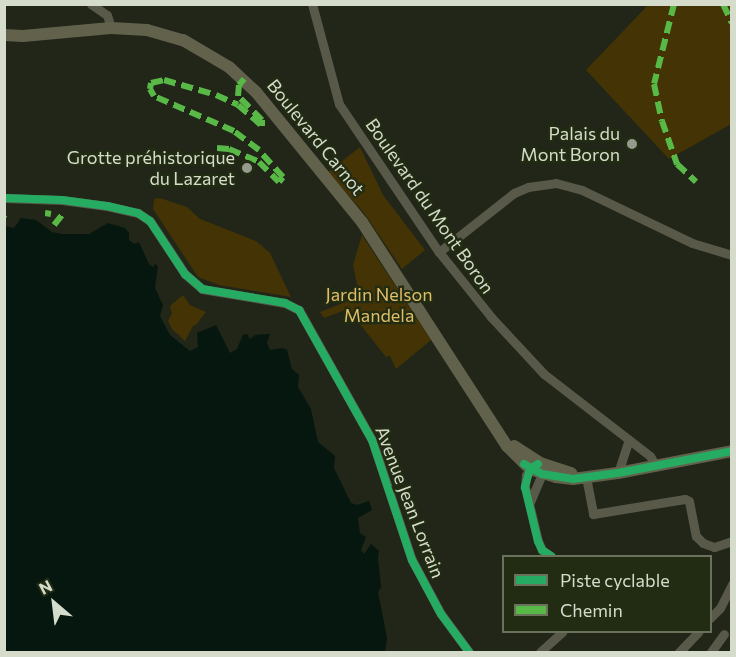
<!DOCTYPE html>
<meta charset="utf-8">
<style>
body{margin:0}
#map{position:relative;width:736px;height:657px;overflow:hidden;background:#212618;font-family:Commissioner,sans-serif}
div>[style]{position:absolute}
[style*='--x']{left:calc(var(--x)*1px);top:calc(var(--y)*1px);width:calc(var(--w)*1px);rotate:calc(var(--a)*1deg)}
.green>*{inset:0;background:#433305}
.water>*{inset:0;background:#05170f}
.minor>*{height:9px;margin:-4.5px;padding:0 4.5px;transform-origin:4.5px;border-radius:4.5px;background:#595949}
.major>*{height:12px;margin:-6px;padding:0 6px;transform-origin:6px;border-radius:6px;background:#62624c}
.quiet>*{height:6px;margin-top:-3px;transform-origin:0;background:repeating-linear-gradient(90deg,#58b947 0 12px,transparent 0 18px)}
.cycleway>*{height:8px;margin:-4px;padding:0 4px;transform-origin:4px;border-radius:4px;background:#26ab63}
.dots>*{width:16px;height:16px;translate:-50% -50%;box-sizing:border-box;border:3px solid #222c12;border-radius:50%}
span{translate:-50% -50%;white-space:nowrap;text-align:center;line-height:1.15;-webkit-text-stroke:4.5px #222c12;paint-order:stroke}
.poi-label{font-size:18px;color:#d5dccc}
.right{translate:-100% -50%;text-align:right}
.street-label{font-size:18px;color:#d5dccc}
.park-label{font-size:18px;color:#e2bd67}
.frame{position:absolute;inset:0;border:6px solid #d5dccc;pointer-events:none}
.legend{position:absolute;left:502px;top:555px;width:210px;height:78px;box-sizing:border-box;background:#222c12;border:2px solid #6a725c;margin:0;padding:8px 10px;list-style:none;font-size:18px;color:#d5dccc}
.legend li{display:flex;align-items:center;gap:12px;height:30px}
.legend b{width:30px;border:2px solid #6a725c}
.north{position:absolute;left:24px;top:573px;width:60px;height:60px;-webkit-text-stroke:4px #222c12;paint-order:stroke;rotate:332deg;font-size:16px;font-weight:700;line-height:24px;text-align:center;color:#d5dccc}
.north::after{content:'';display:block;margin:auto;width:21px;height:27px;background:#d5dccc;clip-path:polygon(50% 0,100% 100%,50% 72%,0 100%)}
</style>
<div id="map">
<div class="green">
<div style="clip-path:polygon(649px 4px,731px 5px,731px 124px,669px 159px,586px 70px)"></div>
<div style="clip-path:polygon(360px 147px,383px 195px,425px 250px,402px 269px,364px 213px,328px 172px)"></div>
<div style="clip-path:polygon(160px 198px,187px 207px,200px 219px,256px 241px,270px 253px,291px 297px,219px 285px,198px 277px,153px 209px,154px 199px)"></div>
<div style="clip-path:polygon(362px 235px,431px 340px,396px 369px,390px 356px,386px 357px,348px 309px,324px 318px,320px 312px,348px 301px,358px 289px,353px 265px)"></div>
<div style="clip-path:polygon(183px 295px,190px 305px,206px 312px,196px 325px,193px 326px,185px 341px,172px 329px,168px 321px,172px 313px,170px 306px)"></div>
</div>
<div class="water">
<div style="clip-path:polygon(21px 218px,36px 220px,52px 232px,62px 234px,89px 234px,108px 223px,125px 228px,129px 233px,129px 240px,134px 244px,139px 242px,149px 264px,153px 267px,155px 264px,158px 266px,155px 288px,163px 305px,160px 316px,170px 335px,190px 351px,198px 347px,197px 333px,216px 325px,230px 353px,237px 349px,243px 335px,247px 334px,250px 339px,255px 335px,270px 334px,267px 343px,270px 350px,282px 348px,287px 350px,292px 369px,299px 375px,298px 387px,311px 409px,318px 442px,335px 456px,334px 468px,351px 503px,357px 505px,369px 501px,372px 510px,358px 518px,360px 533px,366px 537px,361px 550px,364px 554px,371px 544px,379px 551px,378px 557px,381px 587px,378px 592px,387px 638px,385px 652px,5px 652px,4px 226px,14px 228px)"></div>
</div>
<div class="minor">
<div style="--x:91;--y:4;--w:19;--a:35"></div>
<div style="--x:107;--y:15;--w:14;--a:73"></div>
<div style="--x:312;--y:4;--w:104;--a:74.9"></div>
<div style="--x:339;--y:104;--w:179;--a:56"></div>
<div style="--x:439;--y:252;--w:83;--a:51.3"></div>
<div style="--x:491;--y:317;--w:78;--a:47.1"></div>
<div style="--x:544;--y:374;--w:134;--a:37.7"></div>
<div style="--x:650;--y:456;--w:12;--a:59"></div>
<div style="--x:4;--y:198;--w:58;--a:2"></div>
<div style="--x:62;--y:200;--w:45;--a:7.6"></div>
<div style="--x:107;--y:206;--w:32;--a:13"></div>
<div style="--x:138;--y:213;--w:14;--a:34"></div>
<div style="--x:150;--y:221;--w:64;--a:56.6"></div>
<div style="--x:185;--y:274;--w:23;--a:41"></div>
<div style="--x:202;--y:289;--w:84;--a:9.6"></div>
<div style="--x:285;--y:303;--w:16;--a:27"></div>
<div style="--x:299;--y:310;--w:149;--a:60.7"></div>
<div style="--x:372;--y:440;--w:126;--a:71.6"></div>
<div style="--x:412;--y:560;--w:61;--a:61.8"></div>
<div style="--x:441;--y:614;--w:47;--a:53.6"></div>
<div style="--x:439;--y:252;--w:95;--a:-38.2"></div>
<div style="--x:514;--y:193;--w:15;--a:-23"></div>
<div style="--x:528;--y:187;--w:28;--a:-8"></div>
<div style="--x:556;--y:183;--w:27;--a:15"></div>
<div style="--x:582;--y:190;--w:122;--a:25.7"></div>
<div style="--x:692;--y:243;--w:42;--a:16.7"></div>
<div style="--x:533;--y:467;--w:11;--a:131"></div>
<div style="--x:526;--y:475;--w:12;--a:95"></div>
<div style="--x:525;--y:487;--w:56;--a:76.5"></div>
<div style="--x:538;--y:541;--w:10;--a:66"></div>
<div style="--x:542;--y:550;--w:11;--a:34"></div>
<div style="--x:618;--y:473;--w:35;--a:-72"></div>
<div style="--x:586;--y:477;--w:38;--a:79"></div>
<div style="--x:593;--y:514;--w:93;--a:-9.3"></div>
<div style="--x:685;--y:499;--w:4;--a:27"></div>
<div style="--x:689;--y:501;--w:36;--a:79"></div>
<div style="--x:696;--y:536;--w:10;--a:45"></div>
<div style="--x:703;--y:543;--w:12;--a:20"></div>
<div style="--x:714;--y:547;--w:19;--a:-18"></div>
<div style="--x:530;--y:502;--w:30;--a:-67"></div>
<div style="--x:542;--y:474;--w:6;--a:-99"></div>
<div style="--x:710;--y:618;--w:14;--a:-45"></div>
<div style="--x:720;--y:608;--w:27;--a:-63"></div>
<div style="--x:540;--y:652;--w:30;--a:-42"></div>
<div style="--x:679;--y:652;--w:28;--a:-46"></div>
<div style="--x:711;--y:652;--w:22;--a:-54"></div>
</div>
<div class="major">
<div style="--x:4;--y:35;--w:19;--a:3"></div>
<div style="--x:23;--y:36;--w:88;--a:-5.2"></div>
<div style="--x:111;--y:28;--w:36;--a:3"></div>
<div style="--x:147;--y:30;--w:37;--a:16"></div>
<div style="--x:183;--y:40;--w:53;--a:30.4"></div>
<div style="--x:229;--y:67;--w:37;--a:43"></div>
<div style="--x:256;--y:92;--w:168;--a:50.8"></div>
<div style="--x:362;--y:222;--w:267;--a:57.1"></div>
<div style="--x:507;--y:446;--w:33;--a:45"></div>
<div style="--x:530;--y:469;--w:27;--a:17"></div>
<div style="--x:556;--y:477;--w:17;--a:7"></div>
<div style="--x:573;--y:479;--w:45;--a:-7.6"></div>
<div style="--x:618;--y:473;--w:116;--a:-10.9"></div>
<div style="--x:514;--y:446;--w:31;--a:33"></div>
<div style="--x:540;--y:463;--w:33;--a:18"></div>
</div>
<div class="quiet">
<div style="--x:674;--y:4;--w:82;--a:104"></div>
<div style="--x:654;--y:84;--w:38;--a:78"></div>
<div style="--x:662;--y:121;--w:46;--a:70.8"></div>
<div style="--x:677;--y:164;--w:26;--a:43"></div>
<div style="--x:723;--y:4;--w:21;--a:65"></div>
<div style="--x:217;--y:148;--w:12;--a:5"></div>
<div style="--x:229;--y:149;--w:33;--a:23"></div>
<div style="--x:259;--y:162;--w:28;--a:45"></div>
<div style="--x:279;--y:182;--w:6;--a:-51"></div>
<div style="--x:283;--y:177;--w:36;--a:-132"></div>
<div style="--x:259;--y:150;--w:31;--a:-143"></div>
<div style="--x:234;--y:131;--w:87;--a:-156.4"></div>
<div style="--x:154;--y:96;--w:8;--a:-120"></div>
<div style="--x:150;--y:89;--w:6;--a:-81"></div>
<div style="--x:151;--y:83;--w:13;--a:-13"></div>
<div style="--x:164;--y:80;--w:54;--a:16.1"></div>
<div style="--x:216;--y:95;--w:24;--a:24"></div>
<div style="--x:238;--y:105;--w:32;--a:41"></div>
<div style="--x:262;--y:126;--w:6;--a:-90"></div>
<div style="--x:262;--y:120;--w:34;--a:-135"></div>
<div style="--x:238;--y:96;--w:11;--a:-85"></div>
<div style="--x:239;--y:85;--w:8;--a:-50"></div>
<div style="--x:45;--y:213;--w:6;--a:9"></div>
<div style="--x:4;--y:218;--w:2;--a:27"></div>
<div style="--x:54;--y:225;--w:13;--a:-51"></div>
</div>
<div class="cycleway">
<div style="--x:4;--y:198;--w:58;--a:2"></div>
<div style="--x:62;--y:200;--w:45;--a:7.6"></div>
<div style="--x:107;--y:206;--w:32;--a:13"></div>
<div style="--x:138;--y:213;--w:14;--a:34"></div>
<div style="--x:150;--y:221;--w:64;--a:56.6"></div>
<div style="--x:185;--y:274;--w:23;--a:41"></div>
<div style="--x:202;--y:289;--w:84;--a:9.6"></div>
<div style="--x:285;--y:303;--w:16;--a:27"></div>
<div style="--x:299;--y:310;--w:149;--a:60.7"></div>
<div style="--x:372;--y:440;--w:126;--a:71.6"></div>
<div style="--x:412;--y:560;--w:61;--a:61.8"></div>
<div style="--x:441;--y:614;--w:47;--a:53.6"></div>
<div style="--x:524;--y:464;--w:21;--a:29"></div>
<div style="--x:542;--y:474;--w:31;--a:9"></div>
<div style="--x:573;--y:479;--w:45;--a:-7.6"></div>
<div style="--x:618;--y:473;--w:116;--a:-10.9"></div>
<div style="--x:538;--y:464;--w:9;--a:148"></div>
<div style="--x:530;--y:469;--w:19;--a:106"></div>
<div style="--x:525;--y:487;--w:56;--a:76.5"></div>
<div style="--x:538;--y:541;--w:10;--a:66"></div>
<div style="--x:542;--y:550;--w:11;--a:34"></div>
</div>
<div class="dots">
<div style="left:632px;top:144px;background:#969c8d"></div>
<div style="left:247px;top:168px;background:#969c8d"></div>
</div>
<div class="poi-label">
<span class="right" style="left:620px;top:144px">Palais du<br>Mont Boron</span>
<span class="right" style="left:235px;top:168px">Grotte préhistorique<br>du Lazaret</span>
</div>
<div class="street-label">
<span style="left:316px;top:137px;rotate:51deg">Boulevard Carnot</span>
<span style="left:430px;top:206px;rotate:55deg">Boulevard du Mont Boron</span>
<span style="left:410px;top:502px;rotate:69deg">Avenue Jean Lorrain</span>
</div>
<div class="park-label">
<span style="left:379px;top:305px">Jardin Nelson<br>Mandela</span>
</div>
<div class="frame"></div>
<ul class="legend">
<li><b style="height:8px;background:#26ab63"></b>Piste cyclable</li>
<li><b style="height:8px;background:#58b947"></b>Chemin</li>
</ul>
<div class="north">N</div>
</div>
